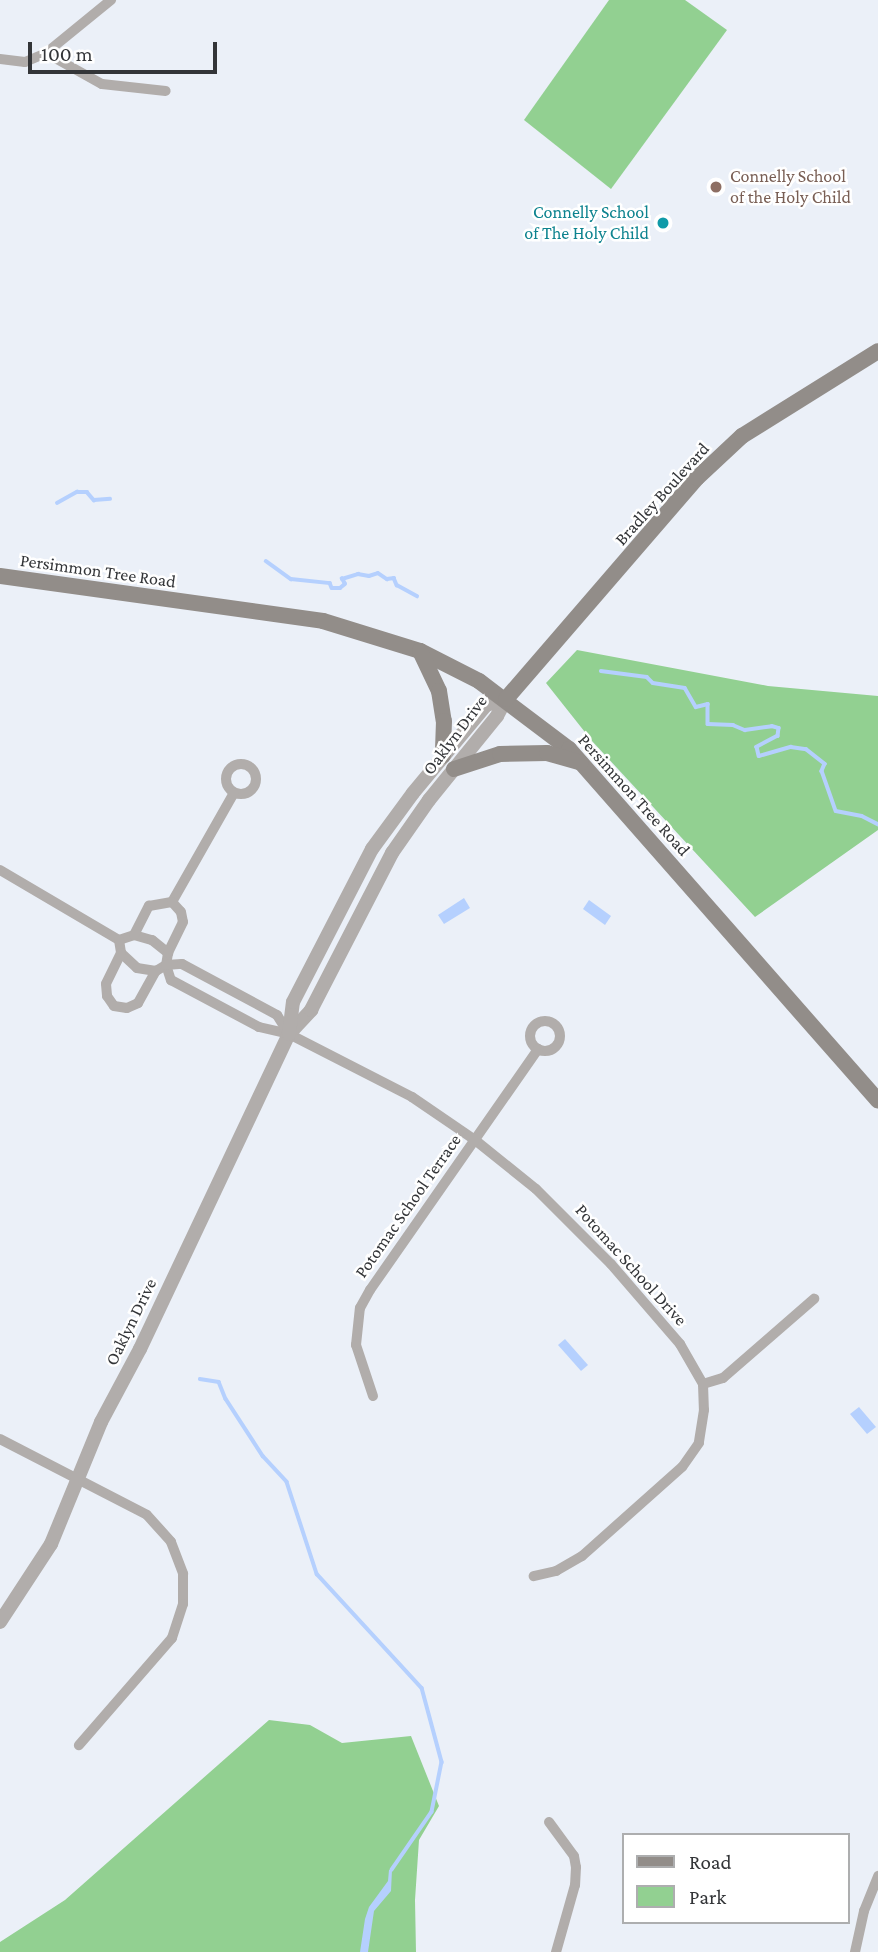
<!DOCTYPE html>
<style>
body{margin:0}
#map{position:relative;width:878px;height:1952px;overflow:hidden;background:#ebf0f8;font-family:"Crimson Pro",serif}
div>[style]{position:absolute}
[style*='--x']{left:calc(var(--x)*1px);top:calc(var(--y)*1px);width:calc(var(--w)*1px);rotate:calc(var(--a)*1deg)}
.green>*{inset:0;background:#92d091}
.water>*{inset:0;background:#b5d0fe}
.stream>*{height:3.5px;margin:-1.75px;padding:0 1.75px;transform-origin:1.75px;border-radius:1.75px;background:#b5d0fe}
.minor>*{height:10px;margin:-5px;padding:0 5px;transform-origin:5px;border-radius:5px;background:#b1adab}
.minor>.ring{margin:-5px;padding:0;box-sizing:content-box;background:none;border:10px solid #b1adab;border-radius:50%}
.tertiary>*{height:14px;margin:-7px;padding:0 7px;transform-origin:7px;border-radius:7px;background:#b1adab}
.secondary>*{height:16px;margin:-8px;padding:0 8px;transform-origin:8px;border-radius:8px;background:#928d89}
.dots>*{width:19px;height:19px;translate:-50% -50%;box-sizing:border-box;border:4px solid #fff;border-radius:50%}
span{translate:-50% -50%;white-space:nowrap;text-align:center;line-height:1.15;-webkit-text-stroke:5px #fff;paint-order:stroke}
.education-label{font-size:18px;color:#785e54}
.left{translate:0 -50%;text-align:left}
.culture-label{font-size:18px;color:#0d838f}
.right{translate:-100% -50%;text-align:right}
.street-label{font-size:18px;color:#333538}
.legend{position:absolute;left:622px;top:1833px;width:228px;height:91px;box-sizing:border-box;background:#fff;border:2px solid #adaeaf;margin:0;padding:9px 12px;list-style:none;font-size:21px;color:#333538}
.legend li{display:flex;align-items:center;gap:14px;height:35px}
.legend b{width:35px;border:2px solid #adaeaf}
.scale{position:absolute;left:28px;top:42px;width:189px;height:32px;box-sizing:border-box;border:4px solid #333538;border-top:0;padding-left:9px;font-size:21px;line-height:24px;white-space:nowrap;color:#333538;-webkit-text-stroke:5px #fff;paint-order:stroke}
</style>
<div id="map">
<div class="green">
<div style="clip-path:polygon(609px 0,685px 0,727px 30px,611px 189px,524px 120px)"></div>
<div style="clip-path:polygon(577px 650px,768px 686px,878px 696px,878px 830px,755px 917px,592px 741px,546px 683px)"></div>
<div style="clip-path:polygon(269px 1720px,310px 1725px,342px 1743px,411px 1736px,439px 1806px,419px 1840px,415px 1900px,416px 1952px,0 1952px,0 1942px,65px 1900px)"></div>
</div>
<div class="water">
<div style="clip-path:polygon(464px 898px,470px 908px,444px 924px,438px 915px)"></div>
<div style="clip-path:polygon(589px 900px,611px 916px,605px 925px,583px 909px)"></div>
<div style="clip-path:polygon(565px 1339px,588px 1365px,581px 1371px,558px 1345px)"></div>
<div style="clip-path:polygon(859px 1407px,876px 1427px,867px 1434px,850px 1414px)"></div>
<div style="clip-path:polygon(389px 1870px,392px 1870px,391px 1891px,374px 1911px,368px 1952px,360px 1952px,365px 1919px,369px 1907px,388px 1881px)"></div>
</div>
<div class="stream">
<div style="--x:57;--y:503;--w:23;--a:-29"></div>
<div style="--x:77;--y:492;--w:10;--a:0"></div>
<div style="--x:87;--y:492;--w:11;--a:49"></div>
<div style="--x:94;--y:500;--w:16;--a:-4"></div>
<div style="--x:266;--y:561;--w:31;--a:36"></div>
<div style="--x:291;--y:579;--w:39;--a:6"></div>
<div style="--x:330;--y:583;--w:5;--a:68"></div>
<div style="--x:332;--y:588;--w:8;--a:0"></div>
<div style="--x:340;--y:588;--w:6;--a:-39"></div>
<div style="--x:345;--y:584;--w:6;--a:-121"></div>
<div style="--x:342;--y:579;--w:17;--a:-17"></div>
<div style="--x:358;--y:574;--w:11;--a:10"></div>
<div style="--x:369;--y:576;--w:9;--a:-18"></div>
<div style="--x:378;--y:573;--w:11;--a:34"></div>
<div style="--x:387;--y:579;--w:7;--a:-8"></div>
<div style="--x:394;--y:578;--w:8;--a:67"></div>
<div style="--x:397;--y:585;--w:23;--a:29"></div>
<div style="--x:601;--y:671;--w:46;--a:7.4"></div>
<div style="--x:647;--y:677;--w:8;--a:45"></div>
<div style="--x:653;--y:683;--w:32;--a:9"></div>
<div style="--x:685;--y:688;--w:22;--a:60"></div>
<div style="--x:696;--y:707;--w:12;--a:-14"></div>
<div style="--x:708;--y:704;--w:20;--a:90"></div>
<div style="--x:708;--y:724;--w:25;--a:2"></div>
<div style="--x:733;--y:725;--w:13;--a:23"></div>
<div style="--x:745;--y:730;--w:27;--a:-8"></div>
<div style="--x:772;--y:726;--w:7;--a:16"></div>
<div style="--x:779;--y:728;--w:8;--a:97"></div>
<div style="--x:778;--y:736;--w:24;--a:152"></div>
<div style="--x:757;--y:747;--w:9;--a:77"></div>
<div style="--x:759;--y:756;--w:33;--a:-16"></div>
<div style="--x:791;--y:747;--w:15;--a:8"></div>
<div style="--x:806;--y:749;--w:24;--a:38"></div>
<div style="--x:825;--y:764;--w:8;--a:113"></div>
<div style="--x:822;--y:771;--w:42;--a:70.7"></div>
<div style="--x:836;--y:811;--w:26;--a:11"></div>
<div style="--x:862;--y:816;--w:18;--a:27"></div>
<div style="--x:200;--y:1379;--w:19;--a:9"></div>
<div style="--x:219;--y:1382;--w:18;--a:68"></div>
<div style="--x:226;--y:1399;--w:68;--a:57"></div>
<div style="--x:263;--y:1456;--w:35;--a:47"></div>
<div style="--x:287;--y:1482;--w:97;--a:71.9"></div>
<div style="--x:317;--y:1574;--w:155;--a:47.4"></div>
<div style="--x:422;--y:1688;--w:77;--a:74.9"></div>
<div style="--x:442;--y:1762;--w:51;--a:101.3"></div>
<div style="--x:432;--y:1812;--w:70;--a:124.6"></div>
</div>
<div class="minor">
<div style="--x:46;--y:53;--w:84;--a:-39.2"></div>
<div style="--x:0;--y:59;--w:25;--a:7"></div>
<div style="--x:25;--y:62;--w:23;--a:-23"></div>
<div style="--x:46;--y:53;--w:64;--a:29"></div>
<div style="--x:102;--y:84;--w:64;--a:6.2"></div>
<div class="ring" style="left:226px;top:764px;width:20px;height:20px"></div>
<div style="--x:0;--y:870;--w:138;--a:30.5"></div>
<div style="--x:119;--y:940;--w:16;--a:-18"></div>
<div style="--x:134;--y:935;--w:19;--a:16"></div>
<div style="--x:152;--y:940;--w:21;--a:39"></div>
<div style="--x:168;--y:953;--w:12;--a:99"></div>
<div style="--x:166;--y:965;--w:16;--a:72"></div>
<div style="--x:171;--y:980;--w:100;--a:28.1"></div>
<div style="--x:259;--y:1027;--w:31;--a:13"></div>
<div style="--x:289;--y:1034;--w:138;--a:27.1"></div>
<div style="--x:412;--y:1097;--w:76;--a:34.3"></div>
<div style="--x:475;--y:1140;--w:78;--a:38.8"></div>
<div style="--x:536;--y:1189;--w:106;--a:45"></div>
<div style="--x:611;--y:1264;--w:106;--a:49.2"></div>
<div style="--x:680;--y:1344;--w:46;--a:60.1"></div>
<div style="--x:703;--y:1384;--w:26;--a:88"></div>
<div style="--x:704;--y:1410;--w:33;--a:99"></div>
<div style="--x:699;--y:1443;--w:29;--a:125"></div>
<div style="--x:682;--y:1467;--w:134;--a:138.3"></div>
<div style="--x:582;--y:1556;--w:30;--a:150"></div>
<div style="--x:556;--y:1571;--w:23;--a:167"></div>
<div style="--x:172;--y:902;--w:125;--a:-60.4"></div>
<div style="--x:134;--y:935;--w:33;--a:-63"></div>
<div style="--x:149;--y:906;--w:23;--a:-10"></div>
<div style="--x:172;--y:902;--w:13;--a:48"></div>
<div style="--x:181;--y:912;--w:10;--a:79"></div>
<div style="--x:183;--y:922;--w:34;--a:116"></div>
<div style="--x:119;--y:940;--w:13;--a:81"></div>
<div style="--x:121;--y:953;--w:22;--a:43"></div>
<div style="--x:137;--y:968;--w:19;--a:9"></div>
<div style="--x:156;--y:971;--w:12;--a:-31"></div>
<div style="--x:166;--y:965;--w:16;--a:-4"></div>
<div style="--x:182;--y:964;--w:108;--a:28.2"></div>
<div style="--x:277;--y:1015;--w:22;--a:58"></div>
<div style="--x:121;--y:953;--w:34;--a:116"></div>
<div style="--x:106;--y:984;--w:12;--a:85"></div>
<div style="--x:107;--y:996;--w:12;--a:55"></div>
<div style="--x:114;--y:1006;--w:13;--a:9"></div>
<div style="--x:127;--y:1008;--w:12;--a:-24"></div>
<div style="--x:138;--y:1003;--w:37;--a:-61"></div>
<div class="ring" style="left:530px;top:1021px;width:20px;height:20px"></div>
<div style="--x:703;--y:1384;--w:21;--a:-17"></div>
<div style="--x:723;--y:1378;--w:121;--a:-41"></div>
<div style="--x:373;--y:1396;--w:54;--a:-108.4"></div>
<div style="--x:356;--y:1345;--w:37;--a:-84"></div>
<div style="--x:360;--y:1308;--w:21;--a:-61"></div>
<div style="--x:370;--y:1290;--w:294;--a:-55.1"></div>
<div style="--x:0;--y:1439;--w:165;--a:27.3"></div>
<div style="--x:147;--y:1515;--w:36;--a:48"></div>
<div style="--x:171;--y:1542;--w:34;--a:69"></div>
<div style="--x:183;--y:1574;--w:30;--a:90"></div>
<div style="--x:183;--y:1604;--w:36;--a:108"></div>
<div style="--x:172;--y:1638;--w:142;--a:131"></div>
<div style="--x:549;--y:1822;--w:42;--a:53.7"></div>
<div style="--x:574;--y:1856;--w:11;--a:80"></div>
<div style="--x:576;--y:1867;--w:18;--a:93"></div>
<div style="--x:575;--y:1885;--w:70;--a:105.8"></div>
<div style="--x:855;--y:1952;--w:42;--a:-77.6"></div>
<div style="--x:864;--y:1911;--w:38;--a:-68"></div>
</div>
<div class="tertiary">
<div style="--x:289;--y:1034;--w:33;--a:-47"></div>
<div style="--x:311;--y:1010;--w:177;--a:-62.7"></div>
<div style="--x:392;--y:853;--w:65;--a:-55.1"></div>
<div style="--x:429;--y:800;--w:108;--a:-51"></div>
<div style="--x:497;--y:716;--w:19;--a:-62"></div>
<div style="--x:0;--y:1622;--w:93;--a:-56.8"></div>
<div style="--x:51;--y:1544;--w:132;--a:-67.7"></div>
<div style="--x:101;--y:1422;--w:83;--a:-61.9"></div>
<div style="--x:140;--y:1349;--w:348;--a:-64.7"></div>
<div style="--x:289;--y:1034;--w:32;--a:-83"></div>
<div style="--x:293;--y:1002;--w:172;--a:-62.7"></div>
<div style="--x:372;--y:849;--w:69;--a:-53.8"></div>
<div style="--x:413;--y:793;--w:114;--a:-50.3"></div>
<div style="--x:486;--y:705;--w:21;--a:-17"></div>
</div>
<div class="secondary">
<div style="--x:0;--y:576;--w:326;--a:7.9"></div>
<div style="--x:323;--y:621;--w:102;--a:17.2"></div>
<div style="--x:420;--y:651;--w:66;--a:27"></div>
<div style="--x:479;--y:681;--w:113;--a:37.1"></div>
<div style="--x:569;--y:749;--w:468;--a:48.7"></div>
<div style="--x:420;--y:651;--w:44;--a:64.6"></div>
<div style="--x:439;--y:691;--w:30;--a:81"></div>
<div style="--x:444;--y:721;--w:35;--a:92"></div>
<div style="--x:506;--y:699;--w:292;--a:-49.2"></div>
<div style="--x:697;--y:478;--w:62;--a:-43"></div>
<div style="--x:742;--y:436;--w:160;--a:-32"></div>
<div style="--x:454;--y:769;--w:48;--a:-18.1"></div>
<div style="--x:500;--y:754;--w:47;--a:-1.2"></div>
<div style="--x:547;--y:753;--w:35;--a:16"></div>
</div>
<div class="dots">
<div style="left:716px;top:187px;background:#8d6e63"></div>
<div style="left:663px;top:223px;background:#0f9aa8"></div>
</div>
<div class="education-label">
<span class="left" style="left:730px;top:187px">Connelly School<br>of the Holy Child</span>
</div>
<div class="culture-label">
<span class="right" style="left:649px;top:223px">Connelly School<br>of The Holy Child</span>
</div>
<div class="street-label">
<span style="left:662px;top:494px;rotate:-48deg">Bradley Boulevard</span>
<span style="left:98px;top:571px;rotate:8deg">Persimmon Tree Road</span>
<span style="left:455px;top:735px;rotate:-53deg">Oaklyn Drive</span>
<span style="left:634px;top:795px;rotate:48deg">Persimmon Tree Road</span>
<span style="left:408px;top:1206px;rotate:-55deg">Potomac School Terrace</span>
<span style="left:631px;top:1265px;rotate:48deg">Potomac School Drive</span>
<span style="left:131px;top:1322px;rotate:-64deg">Oaklyn Drive</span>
</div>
<ul class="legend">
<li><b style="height:9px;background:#928d89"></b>Road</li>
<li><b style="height:19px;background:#92d091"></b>Park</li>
</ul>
<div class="scale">100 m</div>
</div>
